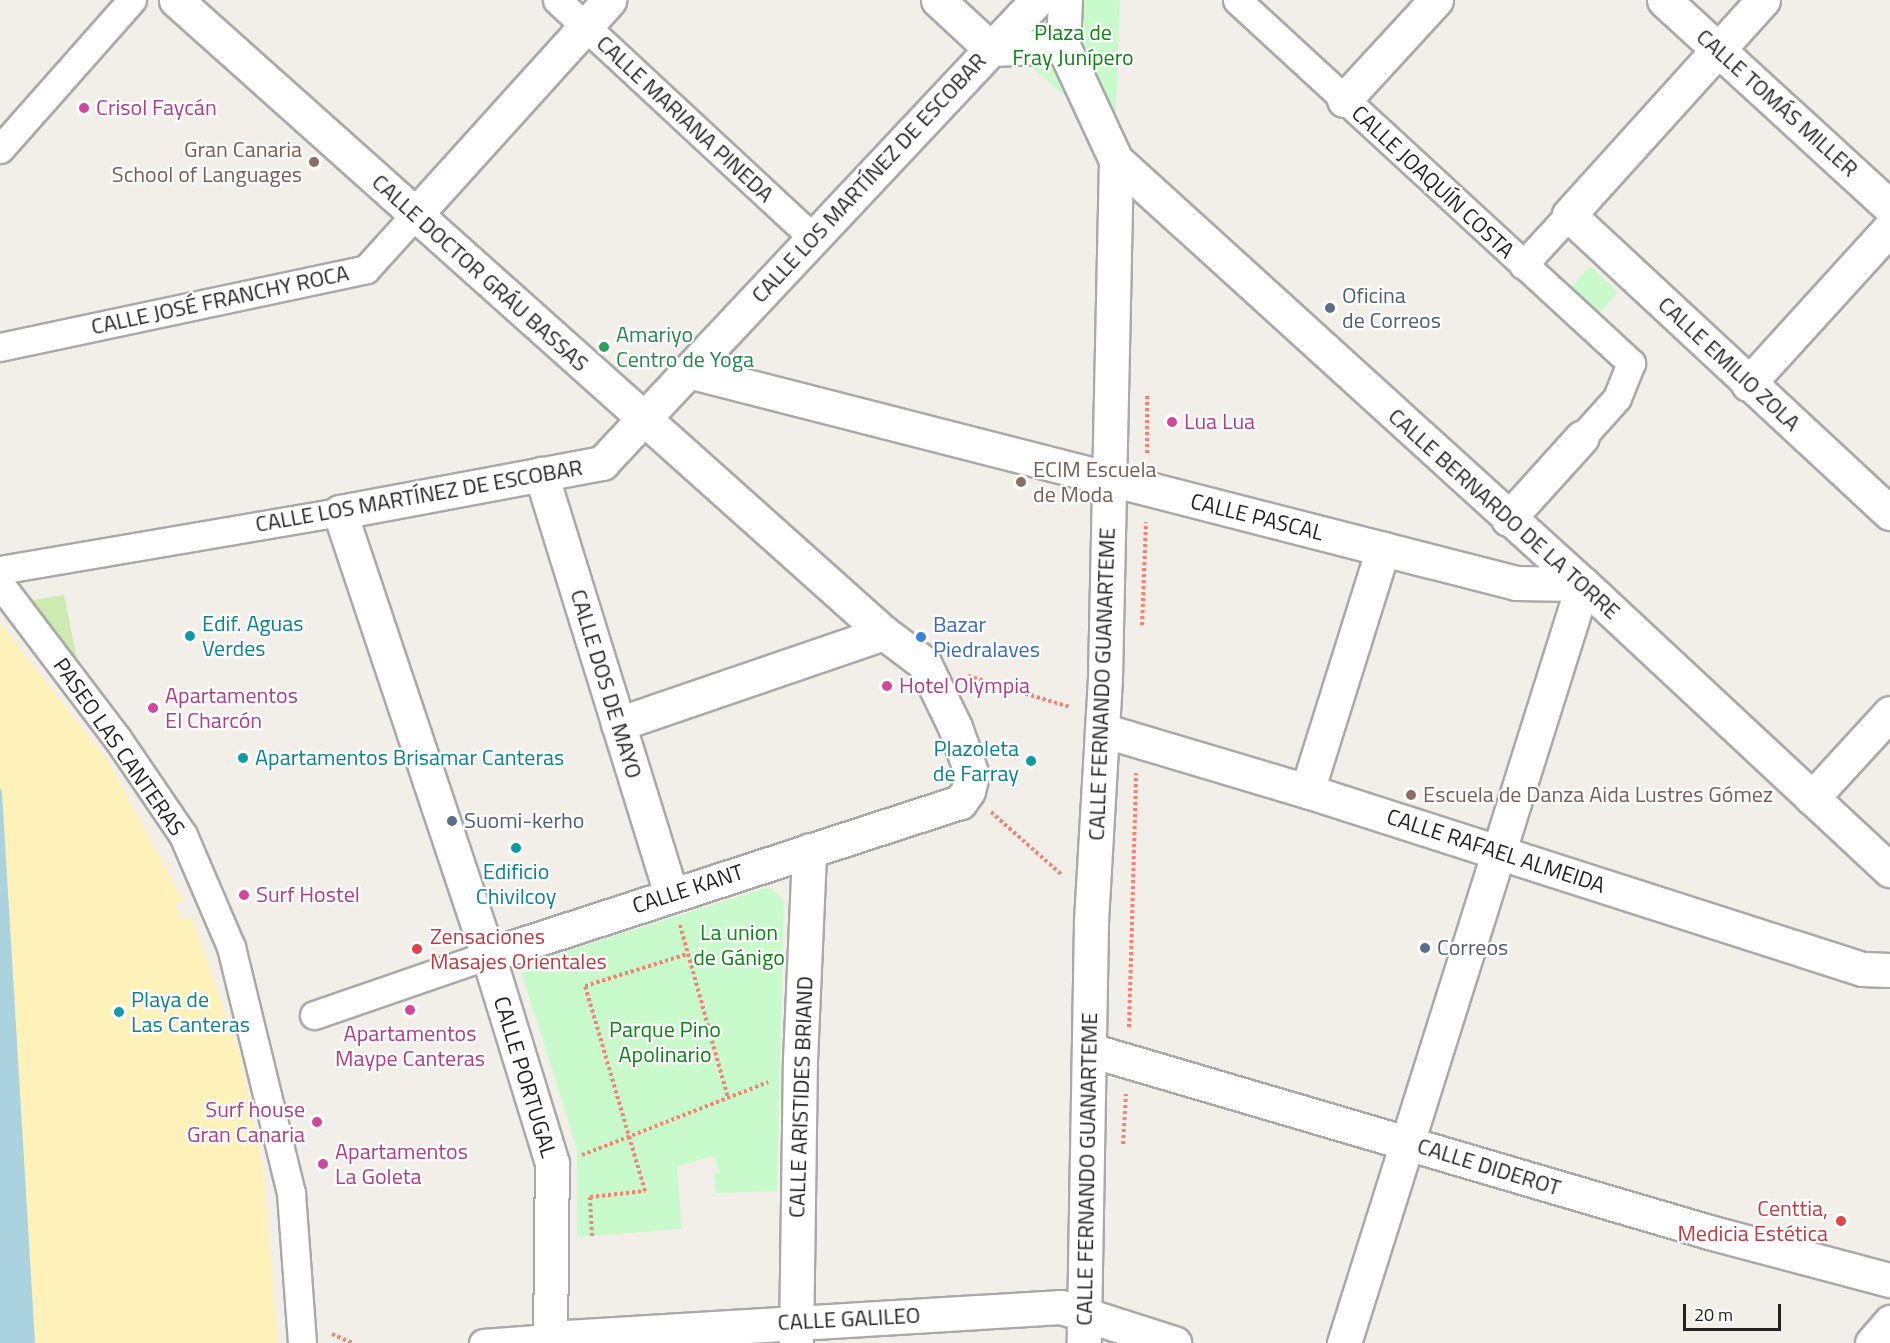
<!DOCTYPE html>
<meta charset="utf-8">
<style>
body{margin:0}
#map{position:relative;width:1890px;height:1343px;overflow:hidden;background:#f2efe9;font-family:"Titillium Web",sans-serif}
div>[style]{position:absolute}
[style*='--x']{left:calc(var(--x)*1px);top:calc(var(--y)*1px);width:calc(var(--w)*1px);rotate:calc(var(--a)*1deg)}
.grass>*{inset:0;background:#cdebb0}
.sand>*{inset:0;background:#fff1ba}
.park>*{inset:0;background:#c8facc}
.water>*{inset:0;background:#aad3df}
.path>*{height:4px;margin-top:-2px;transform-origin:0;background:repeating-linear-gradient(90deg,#fa8072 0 3px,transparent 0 6px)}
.roads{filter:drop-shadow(2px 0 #a9a9a9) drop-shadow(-2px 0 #a9a9a9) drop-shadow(0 2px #a9a9a9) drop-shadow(0 -2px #a9a9a9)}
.pedestrian>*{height:27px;margin:-13.5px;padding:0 13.5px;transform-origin:13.5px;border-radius:13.5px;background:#fff}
.minor>*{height:33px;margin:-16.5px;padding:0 16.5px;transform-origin:16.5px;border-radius:16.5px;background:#fff}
.tertiary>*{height:33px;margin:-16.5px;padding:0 16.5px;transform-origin:16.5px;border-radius:16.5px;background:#fff}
.dots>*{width:16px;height:16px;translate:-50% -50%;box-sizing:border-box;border:3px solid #fff;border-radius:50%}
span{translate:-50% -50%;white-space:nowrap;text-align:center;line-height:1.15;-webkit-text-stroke:4.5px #fff;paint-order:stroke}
.park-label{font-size:22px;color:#0c8416}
.street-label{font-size:22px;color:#222}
.hotel-label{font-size:22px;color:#b23c85}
.left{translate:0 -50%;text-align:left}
.right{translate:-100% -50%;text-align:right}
.education-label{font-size:22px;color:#785e54}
.service-label{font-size:22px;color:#4e5e75}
.leisure-label{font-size:22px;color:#27864d}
.culture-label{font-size:22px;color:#0d838f}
.shop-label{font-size:22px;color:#366cbe}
.health-label{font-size:22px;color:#be3a42}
.scale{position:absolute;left:1683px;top:1304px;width:98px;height:27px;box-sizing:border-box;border:3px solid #222;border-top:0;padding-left:8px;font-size:18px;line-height:21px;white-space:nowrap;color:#222;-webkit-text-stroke:4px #fff;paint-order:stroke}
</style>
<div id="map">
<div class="grass">
<div style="clip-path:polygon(64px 595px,79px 668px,28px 601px)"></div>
</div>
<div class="sand">
<div style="clip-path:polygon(0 623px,108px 761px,183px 900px,175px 904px,182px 920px,192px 917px,240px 1056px,263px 1166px,278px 1343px,35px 1343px,0 788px)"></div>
</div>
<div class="park">
<div style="clip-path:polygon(1053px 0,1120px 0,1115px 134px,1110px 136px,1016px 53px,1020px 35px)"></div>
<div style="clip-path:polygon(1590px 266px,1618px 292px,1589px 325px,1561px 299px)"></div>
<div style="clip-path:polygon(769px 887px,784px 900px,777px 1191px,716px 1193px,714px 1173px,720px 1173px,713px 1156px,677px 1166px,682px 1229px,577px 1237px,577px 1149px,522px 974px,529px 963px)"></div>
</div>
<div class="water">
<div style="clip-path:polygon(0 788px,2px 792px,35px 1343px,0 1343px)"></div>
</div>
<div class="path">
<div style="--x:1147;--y:396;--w:58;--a:90"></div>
<div style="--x:1142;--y:625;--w:103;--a:-87.8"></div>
<div style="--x:968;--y:676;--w:107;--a:16.9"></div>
<div style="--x:991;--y:812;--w:95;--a:41.6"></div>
<div style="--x:680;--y:925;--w:180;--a:74.5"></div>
<div style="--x:1129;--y:1027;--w:254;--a:-88.4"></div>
<div style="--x:1123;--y:1144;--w:50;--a:-86.6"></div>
<div style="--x:582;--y:1155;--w:200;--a:-21.4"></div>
<div style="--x:592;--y:1236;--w:39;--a:-93"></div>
<div style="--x:590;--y:1197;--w:55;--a:-6.2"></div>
<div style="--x:645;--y:1191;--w:214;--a:-106.3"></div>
<div style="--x:585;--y:986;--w:108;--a:-17.3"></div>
<div style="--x:332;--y:1334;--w:22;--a:24"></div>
</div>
<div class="roads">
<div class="pedestrian">
<div style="--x:557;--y:0;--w:350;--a:42.9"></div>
<div style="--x:1237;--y:0;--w:536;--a:42.65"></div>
<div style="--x:1631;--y:363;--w:38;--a:112"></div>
<div style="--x:1617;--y:398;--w:52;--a:131.9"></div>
<div style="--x:0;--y:149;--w:199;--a:-48.5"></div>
<div style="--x:1523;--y:265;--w:68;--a:-47.4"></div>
<div style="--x:0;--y:347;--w:374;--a:-12"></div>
<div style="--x:366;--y:269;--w:73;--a:-47.8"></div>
<div style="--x:0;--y:570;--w:345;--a:-9.7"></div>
<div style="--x:0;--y:584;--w:193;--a:52.8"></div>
<div style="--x:117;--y:738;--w:117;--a:55.8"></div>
<div style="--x:183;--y:835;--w:122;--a:66.8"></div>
<div style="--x:231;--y:947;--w:253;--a:76.3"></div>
<div style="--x:291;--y:1193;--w:150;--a:85.8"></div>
<div style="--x:314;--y:1015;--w:184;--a:-19"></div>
<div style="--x:483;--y:1343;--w:67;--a:-4.3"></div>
</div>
<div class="minor">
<div style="--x:176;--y:0;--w:950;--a:41.8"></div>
<div style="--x:884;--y:633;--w:50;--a:36.9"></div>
<div style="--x:924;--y:663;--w:71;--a:64.2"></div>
<div style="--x:955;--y:727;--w:51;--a:70.5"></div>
<div style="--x:972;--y:775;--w:16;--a:104"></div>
<div style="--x:968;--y:791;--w:14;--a:126"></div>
<div style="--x:960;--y:802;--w:496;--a:162"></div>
<div style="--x:938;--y:0;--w:72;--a:42.8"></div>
<div style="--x:991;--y:49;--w:72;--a:-2.4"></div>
<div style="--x:1664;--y:0;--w:306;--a:42.5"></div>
<div style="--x:1763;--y:0;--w:290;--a:132.1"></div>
<div style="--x:1569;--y:215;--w:438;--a:42.9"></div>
<div style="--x:1344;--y:100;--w:136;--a:-47.4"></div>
<div style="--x:1116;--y:160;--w:651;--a:42.26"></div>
<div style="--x:1598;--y:598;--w:399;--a:43"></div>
<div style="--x:415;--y:215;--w:290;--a:-47.9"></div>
<div style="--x:688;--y:371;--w:855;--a:14.36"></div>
<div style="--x:1516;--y:583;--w:67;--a:0.9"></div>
<div style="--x:1583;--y:584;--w:796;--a:107.48"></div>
<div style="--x:1748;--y:384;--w:211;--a:-47.7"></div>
<div style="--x:541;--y:474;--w:440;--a:72.8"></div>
<div style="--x:1508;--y:519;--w:110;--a:-47.9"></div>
<div style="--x:618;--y:724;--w:281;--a:-18.9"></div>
<div style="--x:1102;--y:730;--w:214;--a:16.6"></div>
<div style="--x:1307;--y:791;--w:583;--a:17.78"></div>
<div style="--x:1862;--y:969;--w:28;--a:2"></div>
<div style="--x:1307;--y:791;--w:254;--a:-72.6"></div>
<div style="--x:1812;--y:798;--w:115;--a:-47.5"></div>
<div style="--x:1090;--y:1050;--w:645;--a:16.38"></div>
<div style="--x:1709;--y:1232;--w:187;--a:14.9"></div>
<div style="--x:550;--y:1338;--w:512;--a:-3.47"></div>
<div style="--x:1061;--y:1307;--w:119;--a:17.7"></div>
<div style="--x:550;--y:1343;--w:180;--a:-89.4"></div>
<div style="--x:552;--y:1163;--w:218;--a:-107.1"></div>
<div style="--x:488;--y:955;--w:467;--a:-108.5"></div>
<div style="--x:340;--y:512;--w:267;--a:-10.6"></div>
<div style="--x:602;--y:463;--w:635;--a:-46.79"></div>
<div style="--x:796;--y:1343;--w:283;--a:-89.2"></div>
<div style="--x:800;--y:1060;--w:210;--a:-87.5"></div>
<div style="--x:1872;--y:1343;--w:28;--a:-49"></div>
</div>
<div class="tertiary">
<div style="--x:1065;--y:0;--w:46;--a:92.5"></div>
<div style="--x:1063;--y:46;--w:126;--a:65.1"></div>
<div style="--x:1116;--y:160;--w:518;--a:91.22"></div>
<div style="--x:1105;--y:678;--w:246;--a:93.3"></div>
<div style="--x:1091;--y:924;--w:419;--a:91"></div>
</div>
</div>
<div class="dots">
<div style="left:84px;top:108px;background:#d1479c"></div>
<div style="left:314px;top:162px;background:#8d6e63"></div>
<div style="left:1330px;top:308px;background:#5c6f8a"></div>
<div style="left:604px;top:347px;background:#2e9e5b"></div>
<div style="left:1172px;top:422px;background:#d1479c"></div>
<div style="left:1021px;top:482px;background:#8d6e63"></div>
<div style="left:190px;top:636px;background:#0f9aa8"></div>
<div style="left:921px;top:637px;background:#3f7fe0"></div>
<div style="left:887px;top:686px;background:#d1479c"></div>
<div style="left:153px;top:708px;background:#d1479c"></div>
<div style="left:243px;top:758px;background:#0f9aa8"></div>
<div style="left:1031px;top:761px;background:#0f9aa8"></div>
<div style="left:1411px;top:795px;background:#8d6e63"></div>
<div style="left:452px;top:821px;background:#5c6f8a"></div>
<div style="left:516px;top:848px;background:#0f9aa8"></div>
<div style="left:244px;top:895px;background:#d1479c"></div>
<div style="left:1425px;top:948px;background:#5c6f8a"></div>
<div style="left:417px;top:949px;background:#e0444e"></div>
<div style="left:410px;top:1010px;background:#d1479c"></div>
<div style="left:119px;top:1012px;background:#0f9aa8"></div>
<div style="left:317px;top:1122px;background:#d1479c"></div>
<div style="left:323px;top:1164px;background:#d1479c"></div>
<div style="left:1841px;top:1221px;background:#e0444e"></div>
</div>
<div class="park-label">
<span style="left:1073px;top:45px">Plaza de<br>Fray Junípero</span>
<span style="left:739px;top:945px">La union<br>de Gánigo</span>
<span style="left:665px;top:1042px">Parque Pino<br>Apolinario</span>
</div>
<div class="street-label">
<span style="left:1777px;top:103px;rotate:42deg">CALLE TOMÁS MILLER</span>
<span style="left:685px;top:119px;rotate:43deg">CALLE MARIANA PINEDA</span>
<span style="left:869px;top:178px;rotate:-47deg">CALLE LOS MARTÍNEZ DE ESCOBAR</span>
<span style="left:1433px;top:182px;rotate:43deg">CALLE JOAQUÍN COSTA</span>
<span style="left:480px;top:273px;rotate:42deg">CALLE DOCTOR GRÁU BASSAS</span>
<span style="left:220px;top:300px;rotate:-12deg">CALLE JOSÉ FRANCHY ROCA</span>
<span style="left:1729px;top:364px;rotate:43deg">CALLE EMILIO ZOLA</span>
<span style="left:419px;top:496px;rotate:-10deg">CALLE LOS MARTÍNEZ DE ESCOBAR</span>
<span style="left:1504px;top:514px;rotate:42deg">CALLE BERNARDO DE LA TORRE</span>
<span style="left:1257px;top:517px;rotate:14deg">CALLE PASCAL</span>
<span style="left:606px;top:684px;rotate:73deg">CALLE DOS DE MAYO</span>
<span style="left:1102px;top:684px;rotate:-88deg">CALLE FERNANDO GUANARTEME</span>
<span style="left:119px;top:747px;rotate:55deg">PASEO LAS CANTERAS</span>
<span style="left:1496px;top:851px;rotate:18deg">CALLE RAFAEL ALMEIDA</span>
<span style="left:688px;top:889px;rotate:-18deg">CALLE KANT</span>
<span style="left:525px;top:1077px;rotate:73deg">CALLE PORTUGAL</span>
<span style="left:801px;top:1097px;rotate:-88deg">CALLE ARISTIDES BRIAND</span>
<span style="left:1489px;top:1167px;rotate:17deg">CALLE DIDEROT</span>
<span style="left:1087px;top:1169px;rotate:-89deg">CALLE FERNANDO GUANARTEME</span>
<span style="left:849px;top:1319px;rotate:-3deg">CALLE GALILEO</span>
</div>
<div class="hotel-label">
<span class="left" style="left:96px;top:108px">Crisol Faycán</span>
<span class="left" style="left:1184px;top:422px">Lua Lua</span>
<span class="left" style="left:899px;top:686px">Hotel Olympia</span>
<span class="left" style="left:165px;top:708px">Apartamentos<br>El Charcón</span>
<span class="left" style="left:256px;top:895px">Surf Hostel</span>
<span style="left:410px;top:1046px">Apartamentos<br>Maype Canteras</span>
<span class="right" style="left:305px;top:1122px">Surf house<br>Gran Canaria</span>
<span class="left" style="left:335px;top:1164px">Apartamentos<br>La Goleta</span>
</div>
<div class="education-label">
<span class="right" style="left:302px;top:162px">Gran Canaria<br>School of Languages</span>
<span class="left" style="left:1033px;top:482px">ECIM Escuela<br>de Moda</span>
<span class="left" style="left:1423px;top:795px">Escuela de Danza Aida Lustres Gómez</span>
</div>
<div class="service-label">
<span class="left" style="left:1342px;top:308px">Oficina<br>de Correos</span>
<span class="left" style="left:464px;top:821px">Suomi-kerho</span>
<span class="left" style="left:1437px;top:948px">Correos</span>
</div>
<div class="leisure-label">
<span class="left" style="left:616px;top:347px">Amariyo<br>Centro de Yoga</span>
</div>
<div class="culture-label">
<span class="left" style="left:202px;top:636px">Edif. Aguas<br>Verdes</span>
<span class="right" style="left:1019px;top:761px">Plazoleta<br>de Farray</span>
<span class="left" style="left:255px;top:758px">Apartamentos Brisamar Canteras</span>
<span style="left:516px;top:884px">Edificio<br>Chivilcoy</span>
<span class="left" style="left:131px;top:1012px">Playa de<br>Las Canteras</span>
</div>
<div class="shop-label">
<span class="left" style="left:933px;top:637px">Bazar<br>Piedralaves</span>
</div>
<div class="health-label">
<span class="left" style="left:430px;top:949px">Zensaciones<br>Masajes Orientales</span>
<span class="right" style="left:1828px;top:1221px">Centtia,<br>Medicia Estética</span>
</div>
<div class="scale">20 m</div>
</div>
